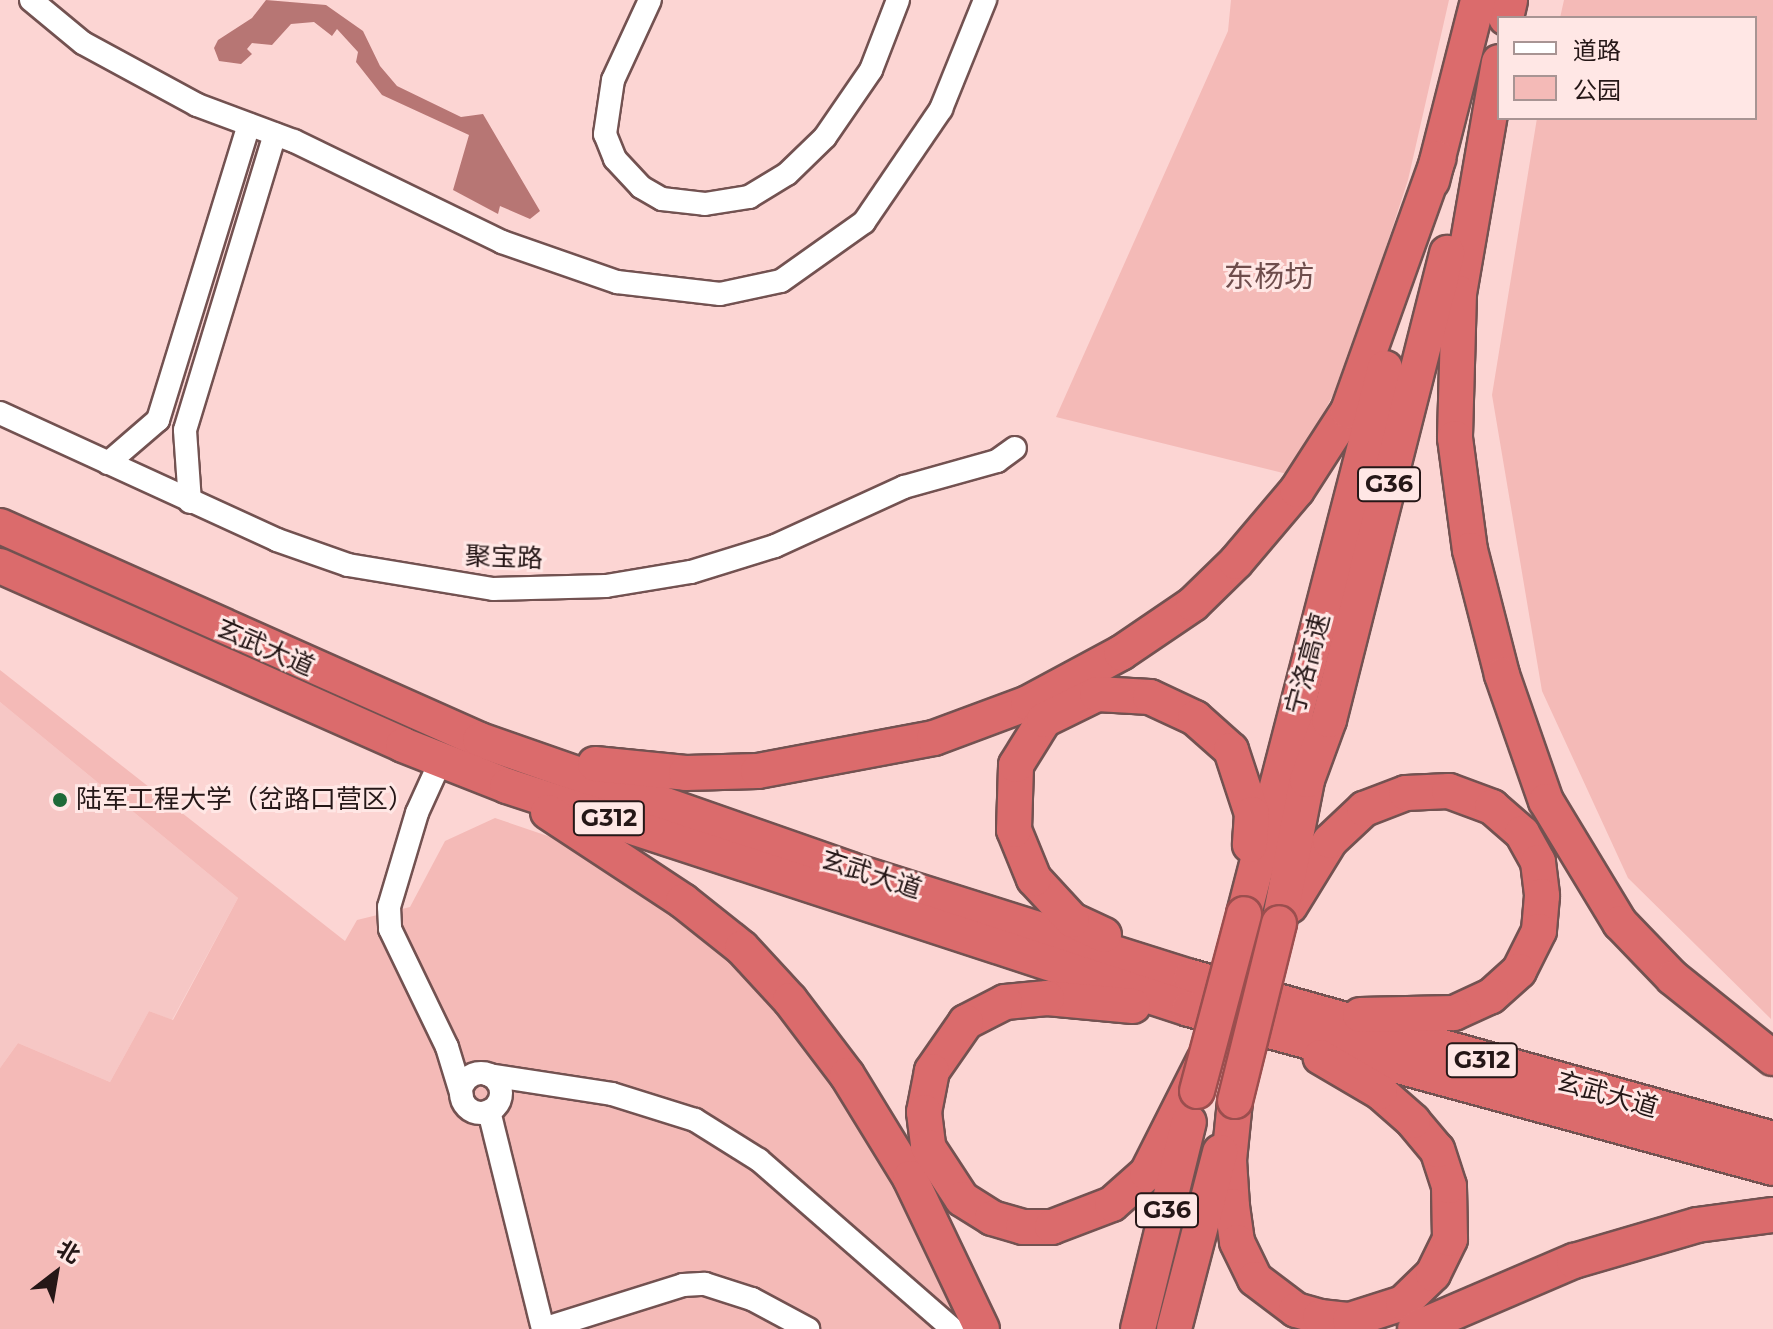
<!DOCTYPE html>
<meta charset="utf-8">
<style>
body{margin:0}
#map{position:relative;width:1773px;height:1329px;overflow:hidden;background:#fcd5d3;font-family:Montserrat,"Noto Sans SC",sans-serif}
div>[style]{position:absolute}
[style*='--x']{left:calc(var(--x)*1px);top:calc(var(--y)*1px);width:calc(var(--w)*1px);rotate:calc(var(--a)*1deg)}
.built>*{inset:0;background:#f6c7c5}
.green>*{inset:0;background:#f4bab7}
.water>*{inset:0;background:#b77674}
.roads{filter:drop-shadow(2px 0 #735251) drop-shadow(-2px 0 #735251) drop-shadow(0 2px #735251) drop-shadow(0 -2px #735251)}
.minor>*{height:22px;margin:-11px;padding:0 11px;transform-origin:11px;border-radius:11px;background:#fff}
.minor>.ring{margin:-11px;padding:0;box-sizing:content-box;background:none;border:22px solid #fff;border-radius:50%}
.highway>*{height:34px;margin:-17px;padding:0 17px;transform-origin:17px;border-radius:17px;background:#db6b6c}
.bridges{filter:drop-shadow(2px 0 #9b4e4e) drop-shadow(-2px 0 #9b4e4e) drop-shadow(0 2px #9b4e4e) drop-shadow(0 -2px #9b4e4e)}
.highway-bridge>*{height:34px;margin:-17px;padding:0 17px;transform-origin:17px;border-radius:17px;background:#db6b6c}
.dots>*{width:22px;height:22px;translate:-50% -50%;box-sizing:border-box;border:4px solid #ffe7e5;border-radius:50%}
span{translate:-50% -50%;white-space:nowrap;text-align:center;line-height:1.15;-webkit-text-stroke:6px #ffe7e5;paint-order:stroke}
.shield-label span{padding:2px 6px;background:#ffe7e5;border:2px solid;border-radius:6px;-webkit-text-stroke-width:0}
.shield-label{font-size:24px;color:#251717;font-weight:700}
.street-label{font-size:26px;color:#251717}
.poi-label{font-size:26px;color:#251717}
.left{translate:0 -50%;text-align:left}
.quarter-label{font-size:30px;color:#6e4d4c}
.legend{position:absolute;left:1497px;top:16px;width:260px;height:104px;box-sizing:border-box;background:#ffe7e5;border:2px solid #a89493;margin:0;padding:10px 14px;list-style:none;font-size:24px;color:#251717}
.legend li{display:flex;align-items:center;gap:16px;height:40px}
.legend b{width:40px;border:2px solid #a89493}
.north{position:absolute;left:16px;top:1233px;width:80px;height:80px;-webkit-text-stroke:6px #ffe7e5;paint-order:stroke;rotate:31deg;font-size:22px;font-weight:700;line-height:32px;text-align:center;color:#251717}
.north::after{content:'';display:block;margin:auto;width:28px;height:36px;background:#251717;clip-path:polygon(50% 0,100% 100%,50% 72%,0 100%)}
</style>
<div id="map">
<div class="built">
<div style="clip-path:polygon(0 702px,238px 898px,172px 1020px,149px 1011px,110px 1082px,18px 1043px,0 1068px)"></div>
</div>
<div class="green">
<div style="clip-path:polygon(1231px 0,1449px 0,1408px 180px,1345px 372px,1291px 475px,1056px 417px,1228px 31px)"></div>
<div style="clip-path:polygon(1564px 0,1773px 0,1771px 1019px,1628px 878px,1542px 691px,1492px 395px,1537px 118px,1755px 118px,1755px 18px,1560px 18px)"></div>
<div style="clip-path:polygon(0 670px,345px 941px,357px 920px,410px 907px,445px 841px,495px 818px,586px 849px,696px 923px,793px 1023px,920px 1216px,968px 1329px,0 1329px,0 1068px,18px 1043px,110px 1082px,149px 1011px,173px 1020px,238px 898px,0 702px)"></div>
</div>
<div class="water">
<div style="clip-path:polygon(266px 0,326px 5px,363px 31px,380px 66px,397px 86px,461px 117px,483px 114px,540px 211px,530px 219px,500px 206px,498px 214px,453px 190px,469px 135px,382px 95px,356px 62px,358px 52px,337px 29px,332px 36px,314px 22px,291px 24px,272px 45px,252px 43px,247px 49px,252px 54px,241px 64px,219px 61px,214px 48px,218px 40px,252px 18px)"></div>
</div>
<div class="roads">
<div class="minor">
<div style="--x:31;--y:0;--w:67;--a:39.6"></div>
<div style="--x:83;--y:43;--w:130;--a:28.5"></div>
<div style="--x:197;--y:105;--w:103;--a:20.4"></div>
<div style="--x:294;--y:141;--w:231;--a:25.9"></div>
<div style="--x:502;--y:242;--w:122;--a:19.2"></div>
<div style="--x:617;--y:282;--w:104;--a:6.6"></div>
<div style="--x:720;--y:294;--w:62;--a:-12"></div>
<div style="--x:781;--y:281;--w:102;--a:-35.4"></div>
<div style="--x:864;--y:222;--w:137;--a:-55.7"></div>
<div style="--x:941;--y:109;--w:118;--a:-68"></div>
<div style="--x:650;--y:0;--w:88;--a:114.8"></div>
<div style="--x:613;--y:80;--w:55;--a:98.4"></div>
<div style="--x:605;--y:134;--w:27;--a:68"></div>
<div style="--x:615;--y:159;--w:38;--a:47"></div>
<div style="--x:641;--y:187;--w:24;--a:30"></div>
<div style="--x:662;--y:199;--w:43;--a:6.6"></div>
<div style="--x:705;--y:204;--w:45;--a:-9"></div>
<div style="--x:749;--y:197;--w:44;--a:-31.2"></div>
<div style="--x:787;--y:174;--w:53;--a:-44.2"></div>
<div style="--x:825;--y:137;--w:81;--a:-55.5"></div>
<div style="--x:871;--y:70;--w:75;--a:-68.9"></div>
<div style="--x:0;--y:413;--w:305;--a:24.6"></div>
<div style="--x:277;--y:540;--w:75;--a:19.4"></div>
<div style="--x:348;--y:565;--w:147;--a:9.4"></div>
<div style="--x:493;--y:589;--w:113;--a:-1.5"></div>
<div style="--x:606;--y:586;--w:86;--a:-9.4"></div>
<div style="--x:691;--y:572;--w:88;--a:-17.2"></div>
<div style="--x:775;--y:546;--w:142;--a:-24.6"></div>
<div style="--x:904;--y:487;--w:97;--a:-15.6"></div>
<div style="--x:997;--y:461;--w:22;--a:-36"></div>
<div style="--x:108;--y:463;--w:66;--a:-40.7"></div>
<div style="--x:158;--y:420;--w:309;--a:-72.9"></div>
<div style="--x:190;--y:502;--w:72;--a:-94"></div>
<div style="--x:185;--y:430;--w:309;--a:-73.1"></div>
<div style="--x:441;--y:760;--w:58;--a:114.4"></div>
<div style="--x:417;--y:813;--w:98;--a:106.6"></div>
<div style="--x:389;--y:907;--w:22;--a:87"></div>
<div style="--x:390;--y:929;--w:131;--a:64.2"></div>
<div style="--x:447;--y:1047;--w:51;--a:73"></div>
<div class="ring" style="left:461px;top:1073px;width:18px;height:18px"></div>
<div style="--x:489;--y:1075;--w:124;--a:8.8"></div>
<div style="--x:612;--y:1094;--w:87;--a:17.4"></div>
<div style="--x:695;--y:1120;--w:75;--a:32"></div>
<div style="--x:759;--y:1160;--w:257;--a:41.1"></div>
<div style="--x:489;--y:1111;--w:225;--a:76.1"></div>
<div style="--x:543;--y:1329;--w:147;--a:-17.4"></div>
<div style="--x:683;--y:1285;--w:22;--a:-3"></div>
<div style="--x:705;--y:1284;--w:49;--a:17.7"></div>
<div style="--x:752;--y:1299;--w:64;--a:28.2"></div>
</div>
<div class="highway">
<div style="--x:1506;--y:18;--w:18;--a:-77"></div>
<div style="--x:1499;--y:62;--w:234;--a:99.8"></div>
<div style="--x:1459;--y:293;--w:145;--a:91.6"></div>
<div style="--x:1455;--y:438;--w:113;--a:82.4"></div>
<div style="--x:1470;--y:550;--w:129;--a:75.6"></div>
<div style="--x:1502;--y:675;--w:133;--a:70.8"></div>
<div style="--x:1546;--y:801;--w:143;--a:58.8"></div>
<div style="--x:1620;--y:923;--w:76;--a:46.1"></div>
<div style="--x:1673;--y:978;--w:128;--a:38.7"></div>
<div style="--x:1432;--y:181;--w:187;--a:-75.7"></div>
<div style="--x:0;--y:526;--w:526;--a:24.03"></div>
<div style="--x:480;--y:740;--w:393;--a:19.3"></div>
<div style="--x:851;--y:870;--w:356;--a:17.5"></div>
<div style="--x:1191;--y:977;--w:604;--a:15.55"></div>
<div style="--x:0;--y:566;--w:441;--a:23.9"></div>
<div style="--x:403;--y:745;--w:112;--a:21.5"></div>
<div style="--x:507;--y:786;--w:718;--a:18.11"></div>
<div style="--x:1189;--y:1009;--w:605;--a:15.23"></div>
<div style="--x:595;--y:764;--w:91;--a:5.6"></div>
<div style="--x:686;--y:773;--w:72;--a:-1.6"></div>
<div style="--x:758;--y:771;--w:179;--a:-10.6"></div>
<div style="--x:934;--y:738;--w:100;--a:-20.4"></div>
<div style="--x:1028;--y:703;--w:106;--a:-28.3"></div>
<div style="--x:1121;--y:653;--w:87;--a:-34.2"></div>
<div style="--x:1193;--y:604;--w:60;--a:-44.3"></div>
<div style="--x:1236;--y:562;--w:94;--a:-49.7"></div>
<div style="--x:1297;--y:490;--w:94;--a:-57.2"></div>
<div style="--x:1348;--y:411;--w:268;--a:-70.3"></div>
<div style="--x:548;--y:812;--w:162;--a:33.4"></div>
<div style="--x:683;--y:901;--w:75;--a:38.5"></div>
<div style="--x:742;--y:948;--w:71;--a:47.3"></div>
<div style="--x:790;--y:1000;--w:94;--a:52.8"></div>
<div style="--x:847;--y:1075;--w:121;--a:58.5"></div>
<div style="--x:910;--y:1178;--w:167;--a:64.5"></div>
<div style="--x:1290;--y:906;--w:76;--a:-58.4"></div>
<div style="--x:1330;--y:841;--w:47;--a:-43.3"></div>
<div style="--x:1364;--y:809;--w:45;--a:-20.9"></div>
<div style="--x:1406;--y:793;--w:43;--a:-2.7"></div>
<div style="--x:1449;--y:791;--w:46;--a:20.4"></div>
<div style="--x:1492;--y:807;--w:40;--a:41"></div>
<div style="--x:1522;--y:833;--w:33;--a:61"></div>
<div style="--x:1538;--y:862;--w:34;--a:83"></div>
<div style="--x:1542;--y:896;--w:35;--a:95"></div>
<div style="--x:1539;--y:931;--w:45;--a:116.6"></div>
<div style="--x:1519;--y:971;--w:38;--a:138"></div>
<div style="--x:1491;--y:996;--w:41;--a:155.3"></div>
<div style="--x:1454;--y:1013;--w:94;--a:178.8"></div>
<div style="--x:1244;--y:914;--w:564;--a:-75.52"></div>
<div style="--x:1279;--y:923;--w:146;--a:-78.9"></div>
<div style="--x:1307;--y:780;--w:64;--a:-69.9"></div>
<div style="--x:1329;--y:720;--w:482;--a:-75.8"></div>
<div style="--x:1104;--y:935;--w:35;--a:-155"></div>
<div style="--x:1072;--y:920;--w:56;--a:-132.8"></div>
<div style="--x:1034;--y:879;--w:53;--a:-112.2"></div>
<div style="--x:1014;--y:830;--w:65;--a:-88.2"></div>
<div style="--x:1016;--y:765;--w:53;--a:-58.1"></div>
<div style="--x:1044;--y:720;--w:59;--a:-26.1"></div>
<div style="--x:1097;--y:694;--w:53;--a:3.2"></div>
<div style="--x:1150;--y:697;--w:50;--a:25"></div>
<div style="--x:1195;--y:718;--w:48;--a:41.6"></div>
<div style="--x:1231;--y:750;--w:67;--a:71.8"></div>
<div style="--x:1252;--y:814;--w:31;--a:94"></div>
<div style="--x:1133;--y:1006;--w:86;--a:-174.7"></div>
<div style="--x:1047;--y:998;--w:42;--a:174.6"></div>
<div style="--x:1005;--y:1002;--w:44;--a:152.9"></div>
<div style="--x:966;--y:1022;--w:60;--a:124.8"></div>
<div style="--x:932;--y:1071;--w:42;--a:101"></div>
<div style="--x:924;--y:1112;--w:35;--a:83"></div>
<div style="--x:928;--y:1147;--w:62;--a:56.8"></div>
<div style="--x:962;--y:1199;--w:36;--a:32"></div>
<div style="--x:992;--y:1218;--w:32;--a:16"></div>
<div style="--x:1023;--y:1227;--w:29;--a:0"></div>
<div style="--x:1052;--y:1227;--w:64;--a:-21"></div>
<div style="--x:1112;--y:1204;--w:47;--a:-41.5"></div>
<div style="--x:1147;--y:1173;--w:127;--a:-63.2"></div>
<div style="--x:1235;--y:1101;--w:59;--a:95.8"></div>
<div style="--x:1229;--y:1160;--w:46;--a:86.3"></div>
<div style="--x:1232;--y:1206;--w:36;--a:82"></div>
<div style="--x:1237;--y:1242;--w:41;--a:64.1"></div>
<div style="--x:1255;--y:1279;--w:51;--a:37.1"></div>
<div style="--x:1296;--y:1310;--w:25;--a:16"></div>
<div style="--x:1320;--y:1317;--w:30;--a:6"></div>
<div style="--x:1350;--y:1320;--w:56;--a:-17.8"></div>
<div style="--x:1403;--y:1303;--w:42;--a:-44"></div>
<div style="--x:1433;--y:1274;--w:39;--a:-64"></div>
<div style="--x:1450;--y:1239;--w:53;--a:-91.1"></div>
<div style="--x:1449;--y:1186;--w:38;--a:-108"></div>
<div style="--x:1437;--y:1150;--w:38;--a:-130"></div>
<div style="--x:1413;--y:1121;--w:44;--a:-138.7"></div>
<div style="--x:1380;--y:1092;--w:69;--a:-149.7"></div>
<div style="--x:1138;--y:1329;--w:213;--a:-76.2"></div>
<div style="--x:1174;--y:1329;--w:183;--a:-75.4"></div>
<div style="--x:1415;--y:1329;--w:173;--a:-23.2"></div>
<div style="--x:1574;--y:1261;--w:128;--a:-16.3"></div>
<div style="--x:1697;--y:1225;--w:77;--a:-7.5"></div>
</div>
</div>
<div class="bridges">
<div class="highway-bridge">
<div style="--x:1197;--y:1091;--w:183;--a:-75.1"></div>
<div style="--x:1235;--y:1101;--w:183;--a:-76.1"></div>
</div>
</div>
<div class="dots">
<div style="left:60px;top:800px;background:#1e6a38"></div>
</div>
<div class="shield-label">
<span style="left:1389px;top:484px">G36</span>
<span style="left:609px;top:818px">G312</span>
<span style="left:1482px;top:1060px">G312</span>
<span style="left:1167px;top:1210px">G36</span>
</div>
<div class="street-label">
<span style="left:504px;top:558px;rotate:2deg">聚宝路</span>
<span style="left:265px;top:648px;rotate:24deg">玄武大道</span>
<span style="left:1308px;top:664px;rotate:-75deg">宁洛高速</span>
<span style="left:871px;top:875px;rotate:18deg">玄武大道</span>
<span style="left:1607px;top:1095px;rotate:16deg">玄武大道</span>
</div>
<div class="poi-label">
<span class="left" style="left:76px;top:800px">陆军工程大学（岔路口营区）</span>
</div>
<div class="quarter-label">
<span style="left:1269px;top:277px">东杨坊</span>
</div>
<ul class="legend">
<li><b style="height:10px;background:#fff"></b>道路</li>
<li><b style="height:22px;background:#f4bab7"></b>公园</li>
</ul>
<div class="north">北</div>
</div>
